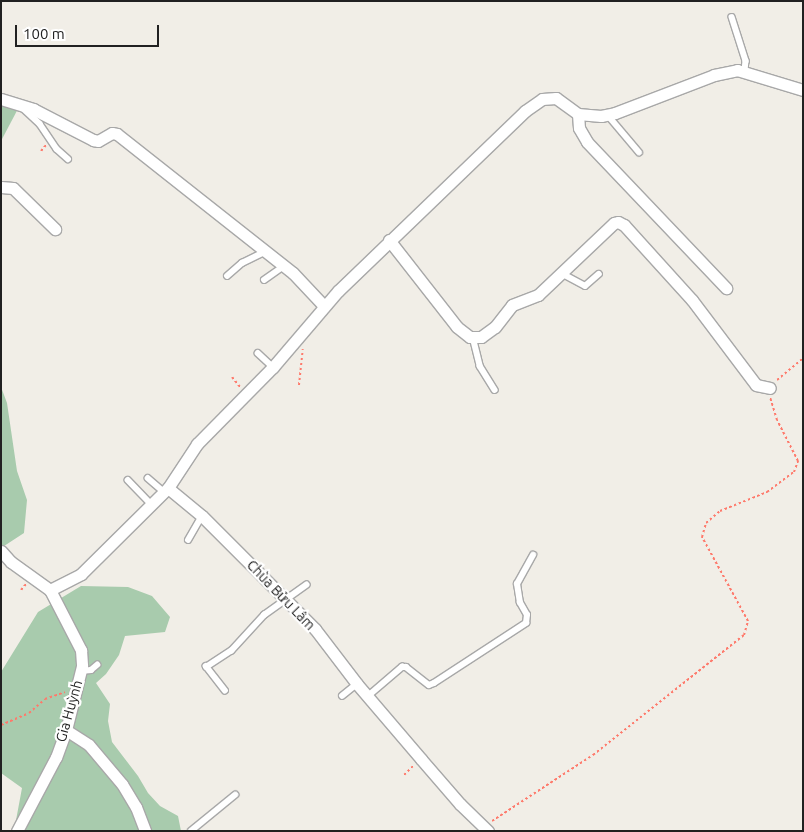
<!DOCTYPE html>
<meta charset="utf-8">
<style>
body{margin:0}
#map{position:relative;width:804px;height:832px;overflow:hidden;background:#f1eee7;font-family:Ubuntu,sans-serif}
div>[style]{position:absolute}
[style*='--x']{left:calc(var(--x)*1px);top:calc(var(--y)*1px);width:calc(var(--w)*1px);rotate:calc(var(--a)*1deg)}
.cemetery>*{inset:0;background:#a8cbad}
.path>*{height:2px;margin-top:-1px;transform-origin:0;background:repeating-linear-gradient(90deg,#fe7a6c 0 2.5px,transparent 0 5px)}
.roads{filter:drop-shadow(1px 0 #a8a8a8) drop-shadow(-1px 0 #a8a8a8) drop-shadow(0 1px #a8a8a8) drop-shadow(0 -1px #a8a8a8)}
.lane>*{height:5.5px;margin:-2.75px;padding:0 2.75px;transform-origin:2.75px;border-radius:2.75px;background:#fff}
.street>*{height:11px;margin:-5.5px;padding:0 5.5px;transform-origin:5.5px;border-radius:5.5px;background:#fff}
span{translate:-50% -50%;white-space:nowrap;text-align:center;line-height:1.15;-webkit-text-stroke:4.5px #fff;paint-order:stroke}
.street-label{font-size:14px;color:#212121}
.frame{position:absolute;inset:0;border:2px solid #212121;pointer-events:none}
.scale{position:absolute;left:15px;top:25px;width:144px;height:22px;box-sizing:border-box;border:2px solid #212121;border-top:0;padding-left:6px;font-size:15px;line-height:18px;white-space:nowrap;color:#212121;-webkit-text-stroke:4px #fff;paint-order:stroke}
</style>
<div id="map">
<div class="cemetery">
<div style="clip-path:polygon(1px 98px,20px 105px,1px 141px)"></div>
<div style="clip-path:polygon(1px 387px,7px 403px,17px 471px,27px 500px,24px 533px,1px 548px)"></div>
<div style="clip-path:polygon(81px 586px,128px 587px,152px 596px,170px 617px,165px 632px,125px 636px,119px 655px,106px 674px,96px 683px,110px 704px,108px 721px,112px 742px,138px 776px,148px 793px,160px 806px,178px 816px,181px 831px,14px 831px,22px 788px,1px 773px,1px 672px,38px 612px)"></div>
</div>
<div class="path">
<div style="--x:41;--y:151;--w:8;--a:-50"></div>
<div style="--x:232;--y:377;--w:13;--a:51"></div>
<div style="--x:777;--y:380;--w:34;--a:-40"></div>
<div style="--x:299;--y:385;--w:36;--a:-84"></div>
<div style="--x:21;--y:590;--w:8;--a:-50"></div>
<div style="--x:1;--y:725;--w:30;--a:-23"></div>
<div style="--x:29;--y:713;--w:21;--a:-41"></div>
<div style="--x:45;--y:699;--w:21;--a:-19"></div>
<div style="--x:404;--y:775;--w:14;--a:-45"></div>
<div style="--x:492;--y:821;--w:121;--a:-33.2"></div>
<div style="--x:593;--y:755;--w:193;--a:-38.5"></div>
<div style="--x:744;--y:635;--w:15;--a:-74"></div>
<div style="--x:748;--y:621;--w:96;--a:-118.7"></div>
<div style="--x:702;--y:537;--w:15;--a:-74"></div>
<div style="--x:706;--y:523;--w:18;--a:-41"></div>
<div style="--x:720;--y:511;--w:51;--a:-22"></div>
<div style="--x:767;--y:492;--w:34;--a:-37"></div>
<div style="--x:794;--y:472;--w:12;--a:-70"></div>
<div style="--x:798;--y:461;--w:46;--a:-117.1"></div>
<div style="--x:777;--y:420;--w:24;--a:-107"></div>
</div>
<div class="roads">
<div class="lane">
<div style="--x:732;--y:17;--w:46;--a:72.3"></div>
<div style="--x:746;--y:61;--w:10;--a:96"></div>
<div style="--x:23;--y:108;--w:23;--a:43"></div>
<div style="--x:40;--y:124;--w:30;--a:56"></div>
<div style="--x:57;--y:149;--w:15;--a:42"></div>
<div style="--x:607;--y:114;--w:50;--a:49.9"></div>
<div style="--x:561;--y:273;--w:27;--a:28"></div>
<div style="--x:585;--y:286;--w:18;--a:-41"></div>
<div style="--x:227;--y:276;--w:20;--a:-41"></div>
<div style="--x:242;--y:263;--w:25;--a:-26"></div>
<div style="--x:264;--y:280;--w:24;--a:-35"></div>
<div style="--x:473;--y:337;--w:30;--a:76"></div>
<div style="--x:480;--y:366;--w:28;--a:58"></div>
<div style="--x:258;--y:353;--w:21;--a:43"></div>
<div style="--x:148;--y:478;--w:21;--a:41"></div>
<div style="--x:128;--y:480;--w:35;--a:46"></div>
<div style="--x:188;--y:540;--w:28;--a:-60"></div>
<div style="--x:80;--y:671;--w:11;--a:-5"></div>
<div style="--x:91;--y:670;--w:8;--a:-40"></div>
<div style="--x:225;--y:691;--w:31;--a:-128"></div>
<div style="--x:206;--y:667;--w:30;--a:-33"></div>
<div style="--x:231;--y:651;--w:49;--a:-47.5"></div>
<div style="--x:264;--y:615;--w:52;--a:-35.5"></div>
<div style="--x:342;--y:696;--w:19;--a:-39"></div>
<div style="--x:368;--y:696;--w:45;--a:-40.5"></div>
<div style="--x:402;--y:667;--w:4;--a:0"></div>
<div style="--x:406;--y:667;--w:29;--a:38"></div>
<div style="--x:429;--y:685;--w:5;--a:-22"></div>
<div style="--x:434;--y:683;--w:110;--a:-33.1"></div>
<div style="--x:526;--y:623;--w:8;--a:-83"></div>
<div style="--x:527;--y:615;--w:14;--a:-120"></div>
<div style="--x:520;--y:603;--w:19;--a:-99"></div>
<div style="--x:517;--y:584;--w:33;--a:-61"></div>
<div style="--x:191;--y:831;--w:57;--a:-39.3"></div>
</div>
<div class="street">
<div style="--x:1;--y:99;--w:34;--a:17"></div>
<div style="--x:33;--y:109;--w:68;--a:27.3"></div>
<div style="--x:93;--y:140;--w:5;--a:11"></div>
<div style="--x:98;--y:141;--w:16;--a:-30"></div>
<div style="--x:112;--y:133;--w:5;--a:11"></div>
<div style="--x:117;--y:134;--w:224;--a:38.3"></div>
<div style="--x:293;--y:273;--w:45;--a:46.8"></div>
<div style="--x:578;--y:114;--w:14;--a:86"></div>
<div style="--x:579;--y:128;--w:16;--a:60"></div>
<div style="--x:587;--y:142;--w:202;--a:46.4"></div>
<div style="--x:1;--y:187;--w:12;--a:5"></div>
<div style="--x:13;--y:188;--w:59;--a:44.3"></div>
<div style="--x:389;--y:240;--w:110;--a:52"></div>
<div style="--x:457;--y:327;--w:16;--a:38"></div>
<div style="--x:470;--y:337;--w:11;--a:0"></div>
<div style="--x:481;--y:337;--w:17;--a:-36"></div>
<div style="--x:495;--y:327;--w:28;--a:-52"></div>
<div style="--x:512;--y:305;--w:28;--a:-21"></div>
<div style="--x:538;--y:295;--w:105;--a:-43.5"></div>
<div style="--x:614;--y:223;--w:4;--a:-14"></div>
<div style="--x:618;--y:222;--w:7;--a:27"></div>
<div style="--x:624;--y:225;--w:101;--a:47.8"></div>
<div style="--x:692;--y:300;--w:106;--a:53"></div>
<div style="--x:756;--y:385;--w:14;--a:12"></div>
<div style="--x:168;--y:488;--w:53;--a:-56.6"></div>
<div style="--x:197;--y:444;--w:108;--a:-45.4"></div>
<div style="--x:273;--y:367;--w:100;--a:-49.5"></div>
<div style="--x:338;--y:291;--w:260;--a:-43.9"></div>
<div style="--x:525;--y:111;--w:21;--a:-35"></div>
<div style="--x:542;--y:99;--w:14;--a:-4"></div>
<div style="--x:556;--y:98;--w:27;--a:36"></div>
<div style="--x:578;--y:114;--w:23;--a:5"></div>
<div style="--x:601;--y:116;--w:14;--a:-12"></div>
<div style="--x:615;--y:113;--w:106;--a:-21"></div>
<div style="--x:714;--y:75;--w:24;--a:-12"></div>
<div style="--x:737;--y:70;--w:69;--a:16.9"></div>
<div style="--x:1;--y:551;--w:15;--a:48"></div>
<div style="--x:11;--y:562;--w:48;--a:35.7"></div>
<div style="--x:50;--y:590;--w:68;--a:62.7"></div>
<div style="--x:81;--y:650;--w:16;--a:86"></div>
<div style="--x:82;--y:666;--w:66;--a:104"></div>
<div style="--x:66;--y:730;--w:29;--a:110"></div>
<div style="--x:56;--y:757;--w:84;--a:117.8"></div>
<div style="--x:50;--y:590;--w:35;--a:-27"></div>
<div style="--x:81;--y:574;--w:122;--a:-44.7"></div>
<div style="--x:168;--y:488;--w:44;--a:39.5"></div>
<div style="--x:202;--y:516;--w:160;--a:45"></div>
<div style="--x:315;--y:629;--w:69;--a:52.6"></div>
<div style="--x:357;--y:684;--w:99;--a:49.5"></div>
<div style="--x:421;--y:759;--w:60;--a:49.1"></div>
<div style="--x:460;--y:804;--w:39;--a:44"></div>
<div style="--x:66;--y:730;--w:27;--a:33"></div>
<div style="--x:89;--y:745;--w:51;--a:49.8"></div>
<div style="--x:122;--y:784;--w:27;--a:59"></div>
<div style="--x:136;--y:807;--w:26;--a:69"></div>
</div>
</div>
<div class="street-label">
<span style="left:281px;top:595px;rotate:46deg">Chùa Bửu Lâm</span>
<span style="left:69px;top:711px;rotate:-74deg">Gia Huỳnh</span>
</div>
<div class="frame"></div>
<div class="scale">100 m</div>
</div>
